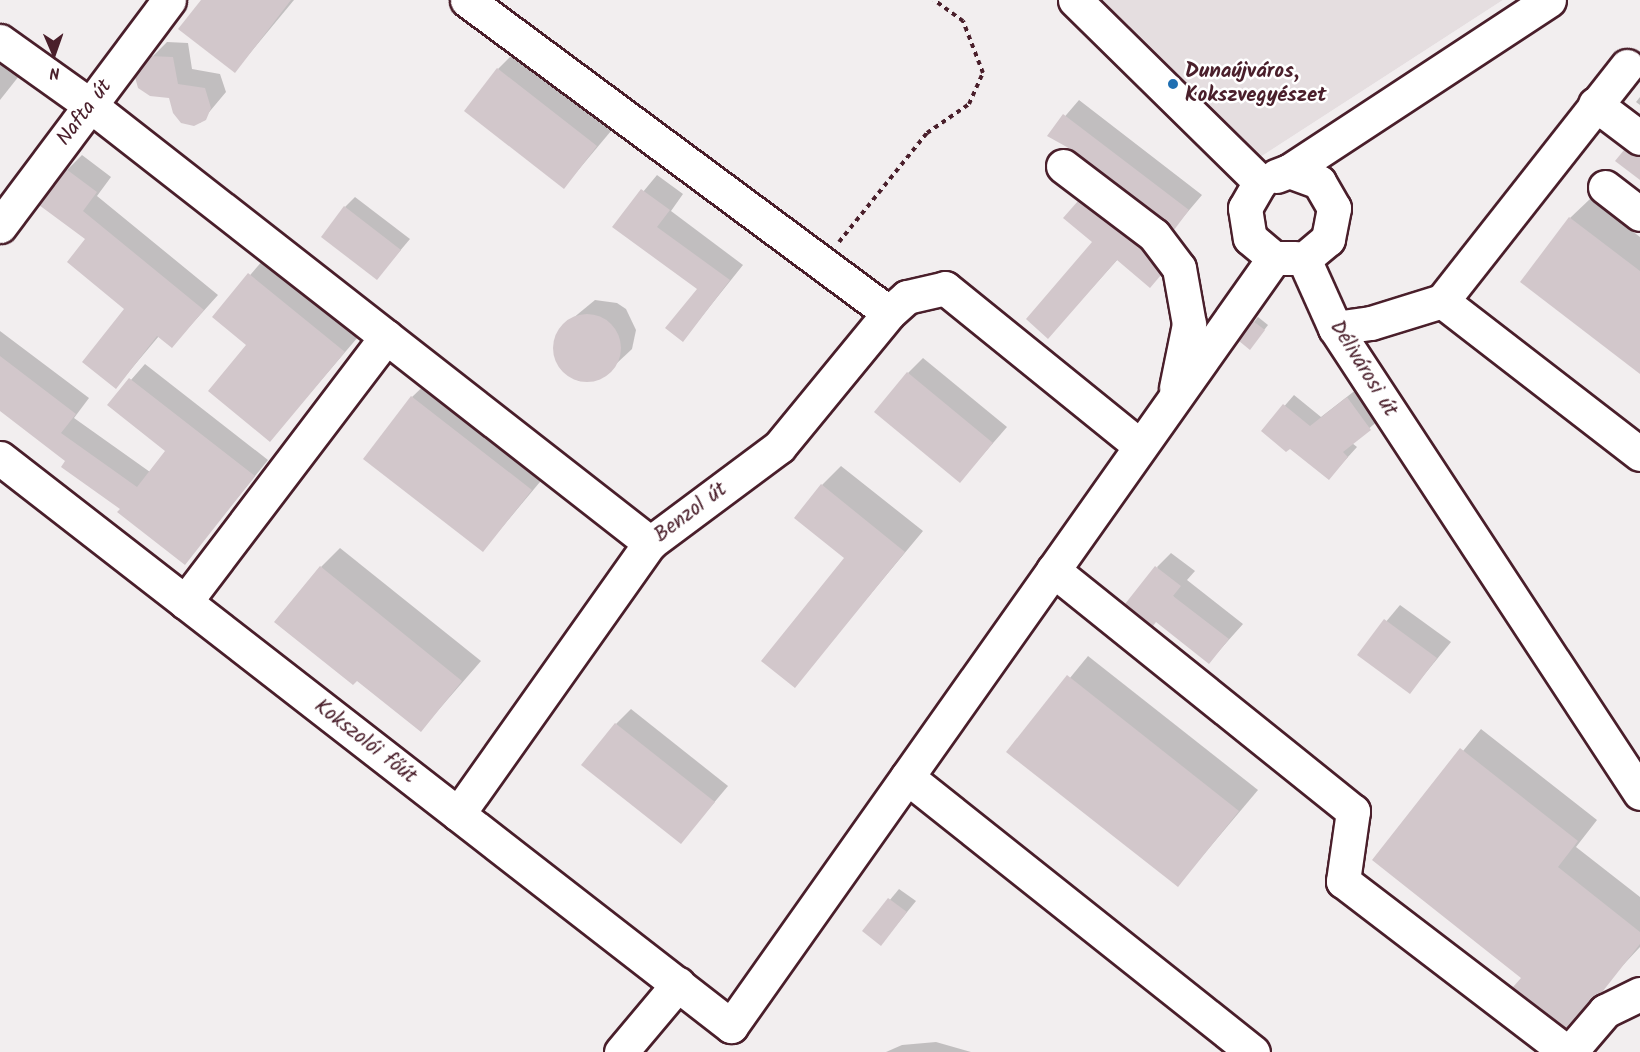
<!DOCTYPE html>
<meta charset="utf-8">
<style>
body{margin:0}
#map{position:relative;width:1640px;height:1052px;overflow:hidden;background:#fff;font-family:Kalam,sans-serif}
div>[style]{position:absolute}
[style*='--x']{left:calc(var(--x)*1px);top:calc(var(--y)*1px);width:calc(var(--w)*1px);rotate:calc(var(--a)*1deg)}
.built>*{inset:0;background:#f2eeef}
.green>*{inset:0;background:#e5dee0}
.shadow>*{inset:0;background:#0003}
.building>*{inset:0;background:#d2c7cb}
.round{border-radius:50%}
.path>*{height:4px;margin-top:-2px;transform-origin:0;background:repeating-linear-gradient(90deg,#4a1f2b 0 4.5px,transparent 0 9px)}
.roads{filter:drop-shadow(2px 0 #4a1f2b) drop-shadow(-2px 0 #4a1f2b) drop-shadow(0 2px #4a1f2b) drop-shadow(0 -2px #4a1f2b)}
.minor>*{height:33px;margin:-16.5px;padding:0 16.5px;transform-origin:16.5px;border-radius:16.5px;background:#fff}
.dots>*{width:16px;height:16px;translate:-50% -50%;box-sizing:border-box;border:3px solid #fff;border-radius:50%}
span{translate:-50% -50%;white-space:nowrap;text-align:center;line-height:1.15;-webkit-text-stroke:5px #fff;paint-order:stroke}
.poi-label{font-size:21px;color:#4a1f2b;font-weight:700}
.left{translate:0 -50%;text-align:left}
.street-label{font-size:21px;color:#4a1f2b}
.north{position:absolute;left:24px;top:24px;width:60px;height:60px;-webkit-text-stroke:4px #fff;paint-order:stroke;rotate:178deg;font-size:16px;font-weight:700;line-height:24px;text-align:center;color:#4a1f2b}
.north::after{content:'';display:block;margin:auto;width:21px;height:27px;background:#4a1f2b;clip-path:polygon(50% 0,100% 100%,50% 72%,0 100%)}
</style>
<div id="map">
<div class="built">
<div style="clip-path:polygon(0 0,1091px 0,1248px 165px,1503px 0,1640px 0,1640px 1052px,0 1052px)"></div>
</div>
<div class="green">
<div style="clip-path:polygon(1091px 0,1503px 0,1248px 165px)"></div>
</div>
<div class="shadow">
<div style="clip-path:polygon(203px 0,294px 0,235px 71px)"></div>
<div style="clip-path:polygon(167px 42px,188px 43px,192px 69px,220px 74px,226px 92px,200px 123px,171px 97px,152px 57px)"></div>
<div style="clip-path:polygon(513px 54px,611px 131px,564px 187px,498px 69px)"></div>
<div style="clip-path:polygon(0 61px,19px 76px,0 100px)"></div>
<div style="clip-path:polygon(1640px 97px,1640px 105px,1636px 102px)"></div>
<div style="clip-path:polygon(1079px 100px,1202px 195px,1174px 228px,1075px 150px,1049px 135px)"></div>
<div style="clip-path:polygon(82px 155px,111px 177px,97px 196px,218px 295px,172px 346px,159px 336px,116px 387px,126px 309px,87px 239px,67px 170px)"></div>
<div style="clip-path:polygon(657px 175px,683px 194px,671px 211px,743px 265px,683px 340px,699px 288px,614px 227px)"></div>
<div style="clip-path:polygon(1094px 187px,1164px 271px,1149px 286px,1118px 259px,1048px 337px,1094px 242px,1079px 202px)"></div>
<div style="clip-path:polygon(355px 197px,410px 239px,377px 278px,345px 207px)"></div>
<div style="clip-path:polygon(1590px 199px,1640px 237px,1640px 372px,1570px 218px)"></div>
<div style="clip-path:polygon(264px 259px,358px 337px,270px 440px,248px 345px,214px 317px)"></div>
<div style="clip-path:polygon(595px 300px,617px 303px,626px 309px,636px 330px,632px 349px,600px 379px,579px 381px,561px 369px,554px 348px,561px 328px)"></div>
<div style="clip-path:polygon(1258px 317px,1268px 325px,1254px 343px,1254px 322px)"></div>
<div style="clip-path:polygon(0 331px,89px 398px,74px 418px,150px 472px,167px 450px,109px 405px,145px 364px,268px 460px,185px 563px,67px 461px,0 410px)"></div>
<div style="clip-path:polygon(923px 358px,1007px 427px,960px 481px,908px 373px)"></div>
<div style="clip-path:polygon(432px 378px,550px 470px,483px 550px,412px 397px)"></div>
<div style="clip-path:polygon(1357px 389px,1380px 419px,1352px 443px,1357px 447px,1329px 478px,1290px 447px,1263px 431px,1294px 395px,1321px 417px)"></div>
<div style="clip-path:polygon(841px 466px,923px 531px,794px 686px,847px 558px,822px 485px)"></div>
<div style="clip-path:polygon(340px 548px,481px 661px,421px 730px,321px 567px)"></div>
<div style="clip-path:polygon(1171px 553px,1195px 571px,1187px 580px,1243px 624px,1209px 662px,1157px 567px)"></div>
<div style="clip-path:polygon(1400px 605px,1451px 642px,1410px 692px,1359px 654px)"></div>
<div style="clip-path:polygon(1088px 656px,1258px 790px,1178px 885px,1009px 752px)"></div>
<div style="clip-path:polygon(631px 709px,728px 786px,681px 842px,616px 724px)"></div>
<div style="clip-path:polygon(1481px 729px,1597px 820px,1576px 847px,1640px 897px,1640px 947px,1566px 1026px,1523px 977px,1374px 860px)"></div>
<div style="clip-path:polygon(899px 889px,916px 901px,881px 944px,864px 931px)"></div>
<div style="clip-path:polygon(936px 1042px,971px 1052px,886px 1052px,902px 1045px)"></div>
</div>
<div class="building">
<div style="clip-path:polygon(201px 0,291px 0,235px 73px,178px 29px)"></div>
<div style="clip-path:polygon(150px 56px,173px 57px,178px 84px,205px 88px,211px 108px,206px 120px,194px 126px,181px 123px,173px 113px,169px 98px,150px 96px,138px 88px,135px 77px)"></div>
<div style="clip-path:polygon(497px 68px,597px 146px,564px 189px,464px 111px)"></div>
<div style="clip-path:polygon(1063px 114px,1189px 210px,1174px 230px,1074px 151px,1047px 136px)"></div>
<div style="clip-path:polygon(1624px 150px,1640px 156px,1640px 180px,1615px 161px)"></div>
<div style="clip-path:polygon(66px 169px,97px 192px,83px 211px,204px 310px,172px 348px,157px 336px,116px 389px,82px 362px,124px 309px,67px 262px,85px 239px,39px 205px)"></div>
<div style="clip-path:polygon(641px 189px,670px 210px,657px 227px,730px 280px,683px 342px,665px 328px,697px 289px,612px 227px)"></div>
<div style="clip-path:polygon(1078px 201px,1141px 248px,1161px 275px,1150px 288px,1117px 260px,1048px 339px,1026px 319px,1092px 242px,1063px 218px)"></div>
<div style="clip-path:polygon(344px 206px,401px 250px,377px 280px,321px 237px)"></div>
<div style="clip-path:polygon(1569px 217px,1640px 271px,1640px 374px,1520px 282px)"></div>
<div style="clip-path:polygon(248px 273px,345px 352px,270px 442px,208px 391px,246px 345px,212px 317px)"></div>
<div class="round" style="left:553px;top:314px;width:68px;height:68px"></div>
<div style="clip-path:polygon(1253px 321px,1265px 330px,1250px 350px,1239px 341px)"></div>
<div style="clip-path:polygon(0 356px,76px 414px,61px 433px,137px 487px,165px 451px,107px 405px,129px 378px,255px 476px,185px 565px,117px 512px,120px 509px,61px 467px,65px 461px,0 411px)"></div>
<div style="clip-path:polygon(907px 372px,993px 443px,960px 483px,874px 412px)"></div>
<div style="clip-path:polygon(411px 396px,532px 490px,483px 552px,363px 459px)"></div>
<div style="clip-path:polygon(1347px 397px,1371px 430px,1343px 452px,1348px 457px,1329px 480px,1290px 449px,1286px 452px,1261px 431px,1283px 404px,1310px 426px)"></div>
<div style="clip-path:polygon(821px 484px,905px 552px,795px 688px,761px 661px,844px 558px,794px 518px)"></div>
<div style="clip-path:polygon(320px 566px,462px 681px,421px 732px,357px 681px,353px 685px,274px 622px)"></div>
<div style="clip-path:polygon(1155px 566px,1181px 586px,1173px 596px,1229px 639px,1209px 664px,1156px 622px,1153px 626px,1125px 604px)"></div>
<div style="clip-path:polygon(1384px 619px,1437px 658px,1410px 694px,1357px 655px)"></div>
<div style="clip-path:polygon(1067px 675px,1239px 811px,1178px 887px,1006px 752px)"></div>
<div style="clip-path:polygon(615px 723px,715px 802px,681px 844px,581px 765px)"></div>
<div style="clip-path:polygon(1460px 748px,1578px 841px,1558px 867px,1640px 932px,1640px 944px,1603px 991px,1591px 999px,1566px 1028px,1513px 987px,1521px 978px,1372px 860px)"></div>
<div style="clip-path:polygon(888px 898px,907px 912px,881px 946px,862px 931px)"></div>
</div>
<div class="path">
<div style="--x:839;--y:242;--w:140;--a:-51.1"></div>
<div style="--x:927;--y:133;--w:51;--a:-34.6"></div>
<div style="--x:969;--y:104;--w:34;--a:-66"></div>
<div style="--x:983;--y:73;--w:56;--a:-111"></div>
<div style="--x:963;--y:21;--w:36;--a:-144"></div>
</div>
<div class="roads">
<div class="minor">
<div style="--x:467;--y:0;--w:525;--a:36.56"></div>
<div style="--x:1075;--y:0;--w:260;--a:44.5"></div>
<div style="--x:0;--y:41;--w:112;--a:35.5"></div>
<div style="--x:91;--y:106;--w:710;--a:38.02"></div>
<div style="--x:1595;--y:104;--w:56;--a:37.1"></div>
<div style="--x:1063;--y:166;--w:114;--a:37.2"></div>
<div style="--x:1154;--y:235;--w:41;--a:52.9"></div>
<div style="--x:1179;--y:268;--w:57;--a:79.9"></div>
<div style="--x:1189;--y:324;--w:65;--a:101.5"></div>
<div style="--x:1289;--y:171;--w:311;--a:-33.3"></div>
<div style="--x:1276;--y:176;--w:14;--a:-21"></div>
<div style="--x:1289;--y:171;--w:32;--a:20"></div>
<div style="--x:1319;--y:182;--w:30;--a:60"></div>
<div style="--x:1334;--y:208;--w:32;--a:101"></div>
<div style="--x:1328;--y:239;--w:31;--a:140"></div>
<div style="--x:1260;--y:182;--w:30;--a:120"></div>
<div style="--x:1245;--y:208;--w:30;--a:81"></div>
<div style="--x:1250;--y:238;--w:31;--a:40"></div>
<div style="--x:1274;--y:258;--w:21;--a:0"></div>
<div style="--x:1605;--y:187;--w:44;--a:37.6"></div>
<div style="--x:0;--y:226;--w:282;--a:-53.2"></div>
<div style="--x:1304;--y:259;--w:76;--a:65.8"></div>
<div style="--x:1335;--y:328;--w:556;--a:56.74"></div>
<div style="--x:1442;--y:301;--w:299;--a:-51.8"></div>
<div style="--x:1335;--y:328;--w:36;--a:-8"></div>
<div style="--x:1371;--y:323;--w:74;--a:-17.2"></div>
<div style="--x:1442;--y:301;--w:250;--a:37.7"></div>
<div style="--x:0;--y:458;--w:926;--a:37.85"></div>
<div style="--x:731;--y:1026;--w:941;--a:-54.74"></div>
<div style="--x:1053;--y:570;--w:385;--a:38.8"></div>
<div style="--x:1353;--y:811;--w:71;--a:98.1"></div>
<div style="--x:1343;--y:881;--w:282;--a:37.4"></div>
<div style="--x:185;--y:602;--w:333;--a:-52.8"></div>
<div style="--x:907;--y:777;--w:442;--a:38.5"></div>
<div style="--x:458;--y:814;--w:332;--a:-54.7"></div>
<div style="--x:650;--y:543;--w:161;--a:-36.7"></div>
<div style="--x:779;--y:447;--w:173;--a:-50.6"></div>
<div style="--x:889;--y:313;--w:24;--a:-42"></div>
<div style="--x:907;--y:297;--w:39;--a:-13"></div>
<div style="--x:945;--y:288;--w:251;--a:39"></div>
<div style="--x:621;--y:1052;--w:89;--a:-50"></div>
<div style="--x:1570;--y:1052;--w:54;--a:-49.5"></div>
<div style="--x:1605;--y:1011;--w:39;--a:-26"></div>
</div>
</div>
<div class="dots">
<div style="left:1173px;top:84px;background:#1f6fb2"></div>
</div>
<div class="poi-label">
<span class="left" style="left:1185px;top:84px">Dunaújváros,<br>Kokszvegyészet</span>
</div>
<div class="street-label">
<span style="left:85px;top:113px;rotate:-53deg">Nafta út</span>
<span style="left:1363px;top:369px;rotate:58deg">Délivárosi út</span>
<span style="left:691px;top:513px;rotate:-37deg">Benzol út</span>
<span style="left:365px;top:742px;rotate:38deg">Kokszolói főút</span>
</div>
<div class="north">N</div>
</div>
